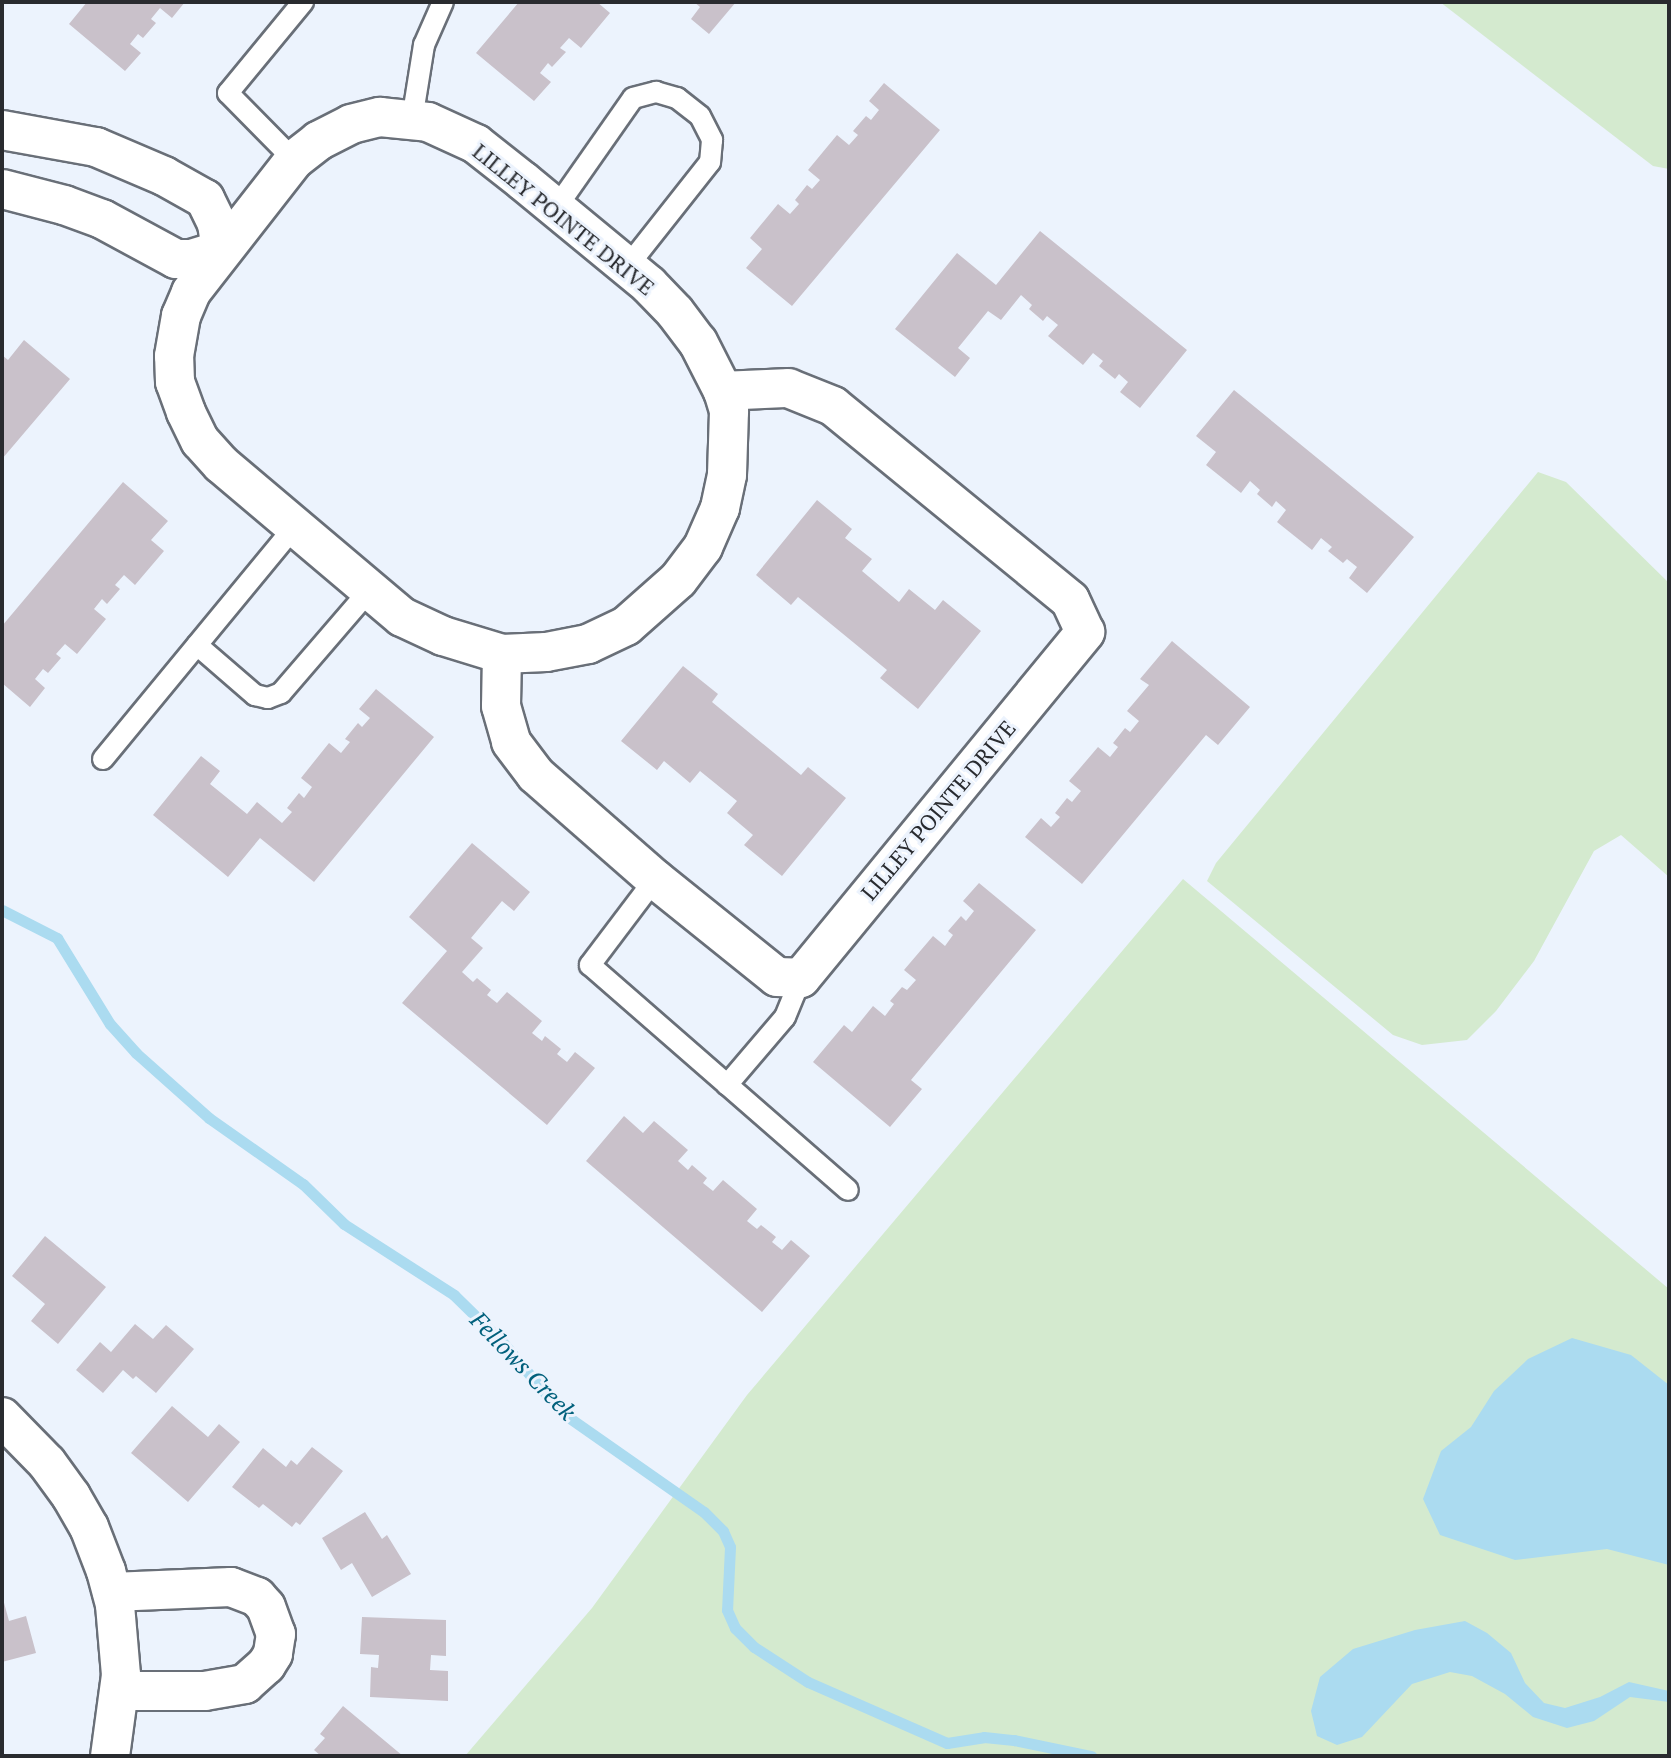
<!DOCTYPE html>
<style>
body{margin:0}
#map{position:relative;width:1671px;height:1758px;overflow:hidden;background:#ecf3fd;font-family:"PT Serif",serif}
div>[style]{position:absolute}
[style*='--x']{left:calc(var(--x)*1px);top:calc(var(--y)*1px);width:calc(var(--w)*1px);rotate:calc(var(--a)*1deg)}
.green>*{inset:0;background:#d4eacf}
.water>*{inset:0;background:#abdbf0}
.stream>*{height:11px;margin:-5.5px;padding:0 5.5px;transform-origin:5.5px;border-radius:5.5px;background:#abdbf0}
.building>*{inset:0;background:#c9c1ca}
.roads{filter:drop-shadow(2px 0 #696f78) drop-shadow(-2px 0 #696f78) drop-shadow(0 2px #696f78) drop-shadow(0 -2px #696f78)}
.service>*{height:20px;margin:-10px;padding:0 10px;transform-origin:10px;border-radius:10px;background:#fff}
.minor>*{height:38px;margin:-19px;padding:0 19px;transform-origin:19px;border-radius:19px;background:#fff}
span{translate:-50% -50%;white-space:nowrap;text-align:center;line-height:1.15;-webkit-text-stroke:6px #ecf3fd;paint-order:stroke}
.street-label{font-size:22px;color:#292b2f}
.water-label{font-size:24px;color:#01607c;font-style:italic}
.frame{position:absolute;inset:0;border:4px solid #292b2f;pointer-events:none}
</style>
<div id="map">
<div class="green">
<div style="clip-path:polygon(1440px 2px,1669px 2px,1669px 169px,1653px 166px)"></div>
<div style="clip-path:polygon(1538px 472px,1566px 482px,1669px 583px,1669px 877px,1621px 835px,1594px 851px,1534px 961px,1496px 1011px,1467px 1040px,1422px 1045px,1393px 1035px,1207px 881px,1216px 863px)"></div>
<div style="clip-path:polygon(1183px 879px,1669px 1289px,1669px 1756px,465px 1756px,592px 1608px,747px 1395px)"></div>
</div>
<div class="water">
<div style="clip-path:polygon(1572px 1338px,1631px 1355px,1669px 1385px,1669px 1565px,1607px 1549px,1515px 1560px,1440px 1535px,1423px 1499px,1441px 1451px,1471px 1427px,1494px 1391px,1528px 1359px)"></div>
<div style="clip-path:polygon(1465px 1621px,1487px 1633px,1511px 1653px,1525px 1683px,1544px 1703px,1565px 1708px,1600px 1697px,1629px 1682px,1669px 1691px,1669px 1702px,1630px 1697px,1594px 1721px,1567px 1728px,1533px 1717px,1505px 1694px,1472px 1676px,1450px 1672px,1412px 1684px,1362px 1737px,1337px 1745px,1317px 1736px,1311px 1711px,1320px 1677px,1353px 1649px,1415px 1630px)"></div>
</div>
<div class="stream">
<div style="--x:2;--y:910;--w:62;--a:27"></div>
<div style="--x:57;--y:938;--w:101;--a:58.4"></div>
<div style="--x:110;--y:1024;--w:39;--a:48"></div>
<div style="--x:136;--y:1053;--w:98;--a:41.7"></div>
<div style="--x:209;--y:1118;--w:115;--a:35.1"></div>
<div style="--x:303;--y:1184;--w:57;--a:44.3"></div>
<div style="--x:344;--y:1224;--w:131;--a:32.8"></div>
<div style="--x:454;--y:1295;--w:70;--a:44.4"></div>
<div style="--x:504;--y:1344;--w:89;--a:50"></div>
<div style="--x:561;--y:1412;--w:174;--a:35"></div>
<div style="--x:704;--y:1512;--w:27;--a:45"></div>
<div style="--x:723;--y:1531;--w:17;--a:66"></div>
<div style="--x:730;--y:1547;--w:63;--a:92.7"></div>
<div style="--x:727;--y:1610;--w:20;--a:66"></div>
<div style="--x:735;--y:1628;--w:27;--a:45"></div>
<div style="--x:754;--y:1647;--w:64;--a:32.9"></div>
<div style="--x:808;--y:1682;--w:152;--a:23.7"></div>
<div style="--x:947;--y:1743;--w:37;--a:-9"></div>
<div style="--x:984;--y:1737;--w:30;--a:6"></div>
<div style="--x:1014;--y:1740;--w:79;--a:11.7"></div>
</div>
<div class="building">
<div style="clip-path:polygon(87px 2px,185px 2px,172px 18px,160px 8px,151px 19px,156px 23px,143px 38px,138px 34px,130px 44px,141px 53px,125px 71px,69px 24px)"></div>
<div style="clip-path:polygon(519px 2px,597px 2px,610px 13px,581px 48px,569px 38px,560px 48px,566px 52px,552px 67px,548px 63px,540px 73px,551px 82px,534px 101px,476px 53px)"></div>
<div style="clip-path:polygon(694px 2px,736px 2px,709px 34px,691px 19px,700px 7px)"></div>
<div style="clip-path:polygon(884px 83px,940px 130px,792px 306px,746px 268px,762px 249px,750px 238px,778px 204px,790px 214px,799px 204px,795px 200px,807px 185px,812px 189px,820px 180px,808px 170px,837px 135px,849px 145px,858px 135px,853px 131px,866px 116px,871px 120px,879px 110px,869px 101px)"></div>
<div style="clip-path:polygon(1040px 231px,1187px 350px,1140px 408px,1120px 392px,1128px 382px,1119px 374px,1115px 379px,1099px 366px,1103px 361px,1093px 353px,1083px 365px,1048px 336px,1058px 325px,1047px 316px,1043px 321px,1029px 309px,1032px 305px,1021px 295px,1001px 320px,988px 311px,958px 348px,970px 358px,955px 377px,895px 329px,957px 253px,996px 285px)"></div>
<div style="clip-path:polygon(24px 340px,70px 379px,2px 459px,2px 355px,8px 360px)"></div>
<div style="clip-path:polygon(1234px 390px,1414px 537px,1367px 593px,1349px 578px,1357px 567px,1347px 559px,1343px 563px,1328px 551px,1332px 547px,1321px 538px,1312px 550px,1277px 522px,1286px 510px,1276px 501px,1272px 507px,1257px 494px,1260px 490px,1250px 481px,1241px 493px,1206px 465px,1216px 452px,1196px 436px)"></div>
<div style="clip-path:polygon(123px 482px,168px 521px,151px 540px,164px 551px,135px 585px,124px 575px,115px 585px,120px 589px,107px 604px,102px 599px,94px 609px,106px 619px,77px 654px,65px 644px,56px 654px,61px 658px,48px 673px,43px 669px,35px 679px,45px 688px,30px 707px,2px 683px,2px 626px)"></div>
<div style="clip-path:polygon(817px 500px,852px 529px,845px 538px,872px 559px,862px 571px,899px 602px,909px 589px,935px 610px,943px 600px,981px 631px,918px 709px,880px 678px,887px 670px,798px 597px,791px 605px,756px 575px)"></div>
<div style="clip-path:polygon(1172px 641px,1250px 707px,1218px 745px,1206px 735px,1082px 884px,1025px 837px,1041px 818px,1051px 827px,1060px 817px,1055px 813px,1067px 798px,1072px 802px,1081px 791px,1069px 781px,1098px 747px,1110px 757px,1118px 747px,1113px 743px,1125px 728px,1130px 732px,1139px 721px,1127px 711px,1149px 685px,1140px 679px)"></div>
<div style="clip-path:polygon(683px 666px,718px 694px,712px 702px,801px 775px,808px 767px,846px 798px,782px 876px,744px 845px,753px 835px,727px 813px,737px 801px,700px 771px,690px 783px,664px 761px,657px 770px,621px 741px)"></div>
<div style="clip-path:polygon(376px 689px,434px 737px,314px 882px,260px 838px,228px 877px,153px 815px,201px 756px,220px 771px,210px 784px,247px 814px,257px 802px,282px 823px,292px 812px,287px 808px,299px 793px,304px 798px,312px 787px,301px 778px,329px 743px,341px 753px,350px 742px,345px 739px,358px 723px,362px 727px,370px 718px,359px 709px)"></div>
<div style="clip-path:polygon(472px 843px,530px 892px,514px 911px,502px 901px,471px 938px,483px 948px,462px 972px,473px 982px,477px 978px,491px 990px,487px 995px,497px 1003px,507px 992px,542px 1021px,532px 1033px,542px 1041px,545px 1036px,561px 1049px,557px 1054px,567px 1062px,575px 1052px,595px 1068px,547px 1125px,402px 1003px,447px 951px,409px 917px)"></div>
<div style="clip-path:polygon(979px 883px,1036px 930px,911px 1080px,922px 1089px,890px 1127px,813px 1062px,844px 1025px,852px 1032px,873px 1006px,885px 1016px,894px 1004px,890px 1001px,902px 987px,907px 990px,916px 980px,904px 970px,933px 936px,945px 946px,953px 935px,948px 931px,961px 916px,966px 921px,974px 911px,963px 901px)"></div>
<div style="clip-path:polygon(624px 1116px,643px 1133px,654px 1121px,688px 1150px,678px 1161px,688px 1170px,692px 1165px,707px 1178px,703px 1183px,713px 1191px,723px 1180px,757px 1209px,747px 1221px,757px 1229px,761px 1225px,776px 1237px,772px 1242px,782px 1250px,791px 1240px,810px 1256px,762px 1312px,586px 1161px)"></div>
<div style="clip-path:polygon(45px 1236px,106px 1287px,58px 1344px,31px 1321px,45px 1304px,12px 1276px)"></div>
<div style="clip-path:polygon(135px 1324px,153px 1339px,166px 1325px,194px 1349px,156px 1393px,136px 1376px,133px 1379px,123px 1370px,103px 1393px,76px 1370px,100px 1342px,111px 1352px)"></div>
<div style="clip-path:polygon(172px 1406px,208px 1437px,219px 1424px,240px 1442px,188px 1502px,131px 1453px)"></div>
<div style="clip-path:polygon(312px 1447px,343px 1471px,300px 1525px,296px 1522px,292px 1527px,263px 1504px,259px 1508px,232px 1487px,263px 1448px,286px 1467px,291px 1460px,297px 1465px)"></div>
<div style="clip-path:polygon(365px 1512px,382px 1539px,387px 1535px,411px 1574px,372px 1597px,352px 1563px,341px 1570px,322px 1538px)"></div>
<div style="clip-path:polygon(3px 1599px,9px 1621px,26px 1616px,36px 1653px,2px 1662px)"></div>
<div style="clip-path:polygon(362px 1617px,446px 1620px,446px 1656px,431px 1655px,430px 1670px,448px 1671px,448px 1701px,370px 1697px,371px 1667px,378px 1668px,379px 1655px,360px 1654px)"></div>
<div style="clip-path:polygon(343px 1706px,403px 1756px,321px 1756px,314px 1750px,325px 1738px,320px 1734px)"></div>
</div>
<div class="roads">
<div class="service">
<div style="--x:412;--y:120;--w:76;--a:-80.9"></div>
<div style="--x:424;--y:45;--w:47;--a:-66.2"></div>
<div style="--x:294;--y:160;--w:94;--a:-134.6"></div>
<div style="--x:228;--y:93;--w:118;--a:-50.5"></div>
<div style="--x:556;--y:208;--w:134;--a:-55"></div>
<div style="--x:633;--y:98;--w:24;--a:-15"></div>
<div style="--x:656;--y:92;--w:22;--a:16"></div>
<div style="--x:677;--y:98;--w:29;--a:38"></div>
<div style="--x:700;--y:116;--w:27;--a:63"></div>
<div style="--x:712;--y:140;--w:22;--a:95"></div>
<div style="--x:710;--y:162;--w:134;--a:128.3"></div>
<div style="--x:197;--y:645;--w:77;--a:40.8"></div>
<div style="--x:255;--y:695;--w:13;--a:13"></div>
<div style="--x:268;--y:698;--w:14;--a:-21"></div>
<div style="--x:281;--y:693;--w:133;--a:-49.3"></div>
<div style="--x:103;--y:759;--w:301;--a:-50.5"></div>
<div style="--x:655;--y:879;--w:108;--a:127.1"></div>
<div style="--x:590;--y:965;--w:342;--a:41.1"></div>
<div style="--x:727;--y:1085;--w:89;--a:-49.5"></div>
<div style="--x:785;--y:1017;--w:42;--a:-67.7"></div>
</div>
<div class="minor">
<div style="--x:380;--y:117;--w:48;--a:5.9"></div>
<div style="--x:428;--y:122;--w:53;--a:24.6"></div>
<div style="--x:476;--y:144;--w:60;--a:38.2"></div>
<div style="--x:523;--y:181;--w:163;--a:39.5"></div>
<div style="--x:649;--y:285;--w:37;--a:46"></div>
<div style="--x:675;--y:312;--w:38;--a:53"></div>
<div style="--x:698;--y:342;--w:55;--a:63"></div>
<div style="--x:723;--y:391;--w:21;--a:73"></div>
<div style="--x:729;--y:411;--w:64;--a:91.8"></div>
<div style="--x:727;--y:475;--w:34;--a:102"></div>
<div style="--x:720;--y:508;--w:43;--a:113.6"></div>
<div style="--x:703;--y:547;--w:41;--a:127.1"></div>
<div style="--x:678;--y:580;--w:69;--a:138.5"></div>
<div style="--x:626;--y:626;--w:42;--a:154.7"></div>
<div style="--x:588;--y:644;--w:43;--a:169.2"></div>
<div style="--x:546;--y:652;--w:44;--a:177.4"></div>
<div style="--x:502;--y:654;--w:62;--a:-163"></div>
<div style="--x:443;--y:636;--w:45;--a:-155.1"></div>
<div style="--x:402;--y:617;--w:237;--a:-139.8"></div>
<div style="--x:221;--y:464;--w:31;--a:-132"></div>
<div style="--x:200;--y:441;--w:32;--a:-116"></div>
<div style="--x:186;--y:412;--w:32;--a:-110"></div>
<div style="--x:175;--y:382;--w:26;--a:-92"></div>
<div style="--x:174;--y:356;--w:41;--a:-80.1"></div>
<div style="--x:181;--y:316;--w:26;--a:-67"></div>
<div style="--x:191;--y:292;--w:167;--a:-52"></div>
<div style="--x:294;--y:160;--w:31;--a:-38"></div>
<div style="--x:318;--y:141;--w:37;--a:-27"></div>
<div style="--x:351;--y:124;--w:30;--a:-14"></div>
<div style="--x:2;--y:130;--w:96;--a:10.3"></div>
<div style="--x:96;--y:147;--w:74;--a:23.1"></div>
<div style="--x:164;--y:176;--w:47;--a:29.3"></div>
<div style="--x:205;--y:199;--w:28;--a:64"></div>
<div style="--x:217;--y:224;--w:26;--a:81"></div>
<div style="--x:221;--y:250;--w:30;--a:163"></div>
<div style="--x:192;--y:259;--w:16;--a:180"></div>
<div style="--x:176;--y:259;--w:84;--a:-151.6"></div>
<div style="--x:102;--y:219;--w:40;--a:-159.8"></div>
<div style="--x:64;--y:205;--w:64;--a:-165.5"></div>
<div style="--x:502;--y:654;--w:52;--a:91.1"></div>
<div style="--x:501;--y:706;--w:37;--a:74"></div>
<div style="--x:511;--y:742;--w:41;--a:52.9"></div>
<div style="--x:536;--y:775;--w:158;--a:41.2"></div>
<div style="--x:655;--y:879;--w:156;--a:38.8"></div>
<div style="--x:777;--y:977;--w:24;--a:2"></div>
<div style="--x:801;--y:978;--w:448;--a:-50.6"></div>
<div style="--x:1085;--y:632;--w:35;--a:-115"></div>
<div style="--x:1070;--y:600;--w:306;--a:-140.7"></div>
<div style="--x:833;--y:406;--w:48;--a:-158.2"></div>
<div style="--x:788;--y:388;--w:65;--a:177.4"></div>
<div style="--x:2;--y:1417;--w:64;--a:45.6"></div>
<div style="--x:47;--y:1463;--w:41;--a:54"></div>
<div style="--x:71;--y:1496;--w:36;--a:60"></div>
<div style="--x:89;--y:1527;--w:47;--a:68.9"></div>
<div style="--x:106;--y:1571;--w:35;--a:75"></div>
<div style="--x:115;--y:1605;--w:70;--a:85.1"></div>
<div style="--x:121;--y:1675;--w:82;--a:97.7"></div>
<div style="--x:112;--y:1592;--w:119;--a:-2.4"></div>
<div style="--x:231;--y:1587;--w:28;--a:21"></div>
<div style="--x:257;--y:1597;--w:13;--a:48"></div>
<div style="--x:266;--y:1607;--w:29;--a:70"></div>
<div style="--x:276;--y:1634;--w:20;--a:99"></div>
<div style="--x:273;--y:1654;--w:13;--a:122"></div>
<div style="--x:266;--y:1665;--w:28;--a:138"></div>
<div style="--x:245;--y:1684;--w:41;--a:170.1"></div>
<div style="--x:205;--y:1691;--w:85;--a:180"></div>
</div>
</div>
<div class="street-label">
<span style="left:564px;top:219px;rotate:39deg">LILLEY POINTE DRIVE</span>
<span style="left:938px;top:810px;rotate:-50deg">LILLEY POINTE DRIVE</span>
</div>
<div class="water-label">
<span style="left:523px;top:1366px;rotate:46deg">Fellows Creek</span>
</div>
<div class="frame"></div>
</div>
